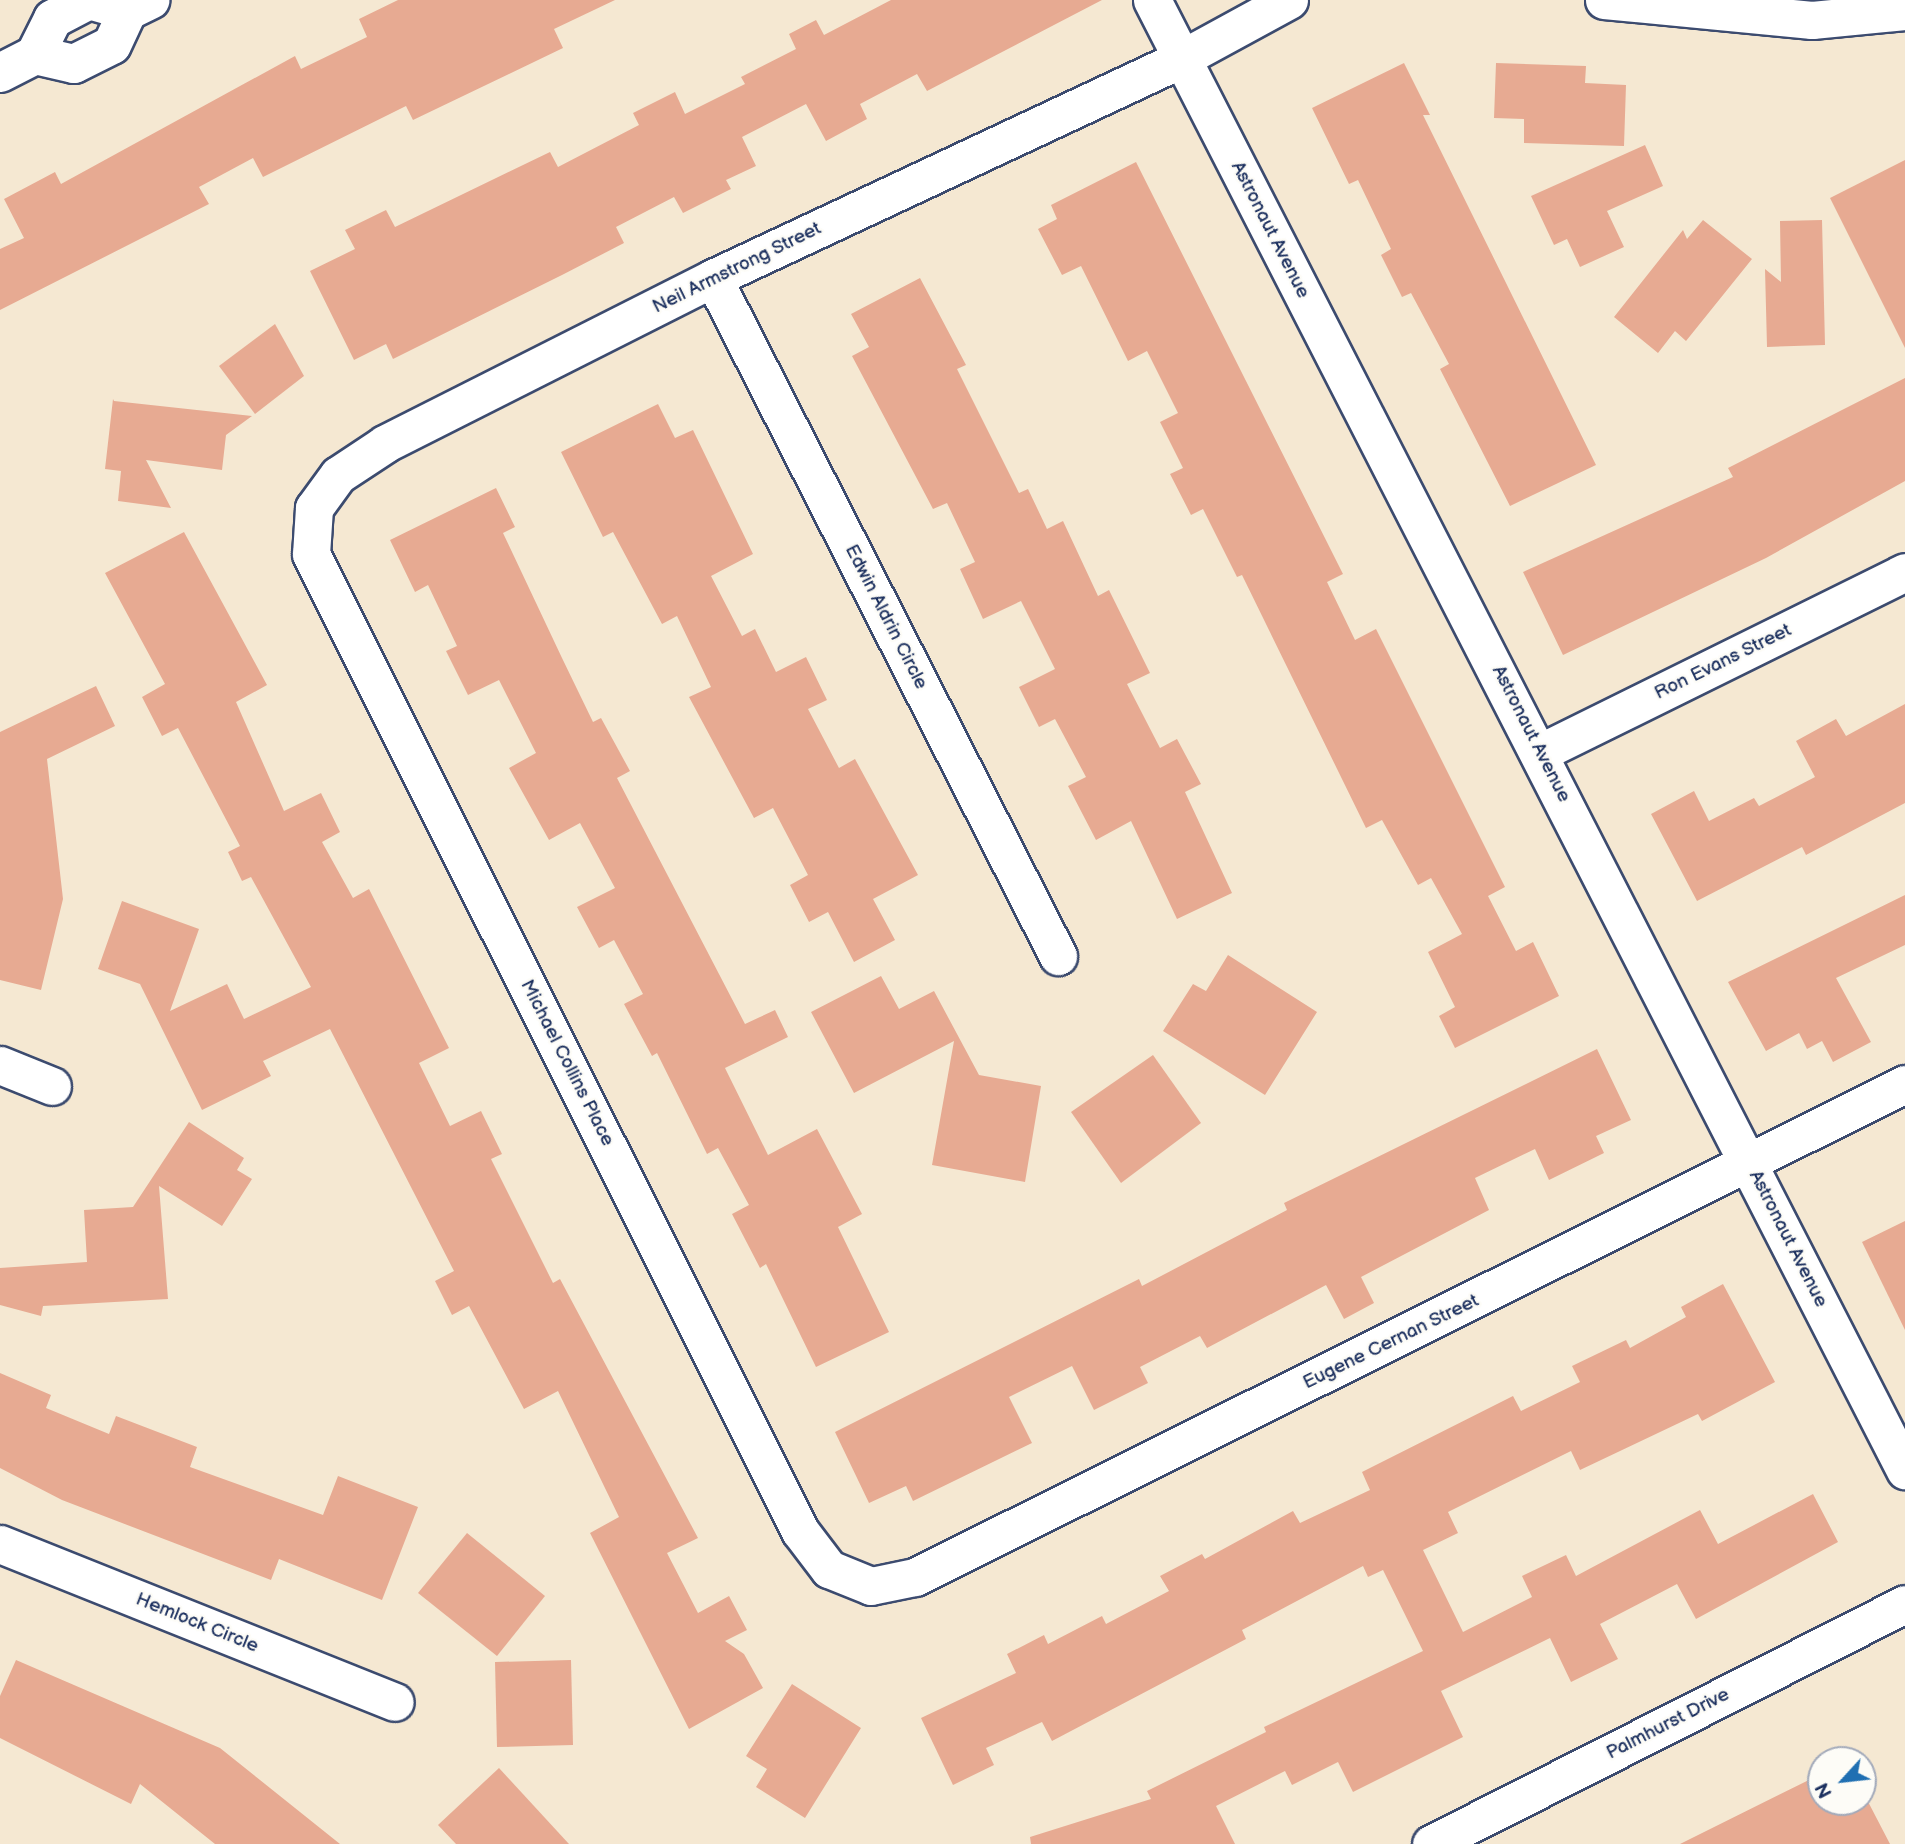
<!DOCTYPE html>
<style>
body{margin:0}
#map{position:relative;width:1905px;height:1844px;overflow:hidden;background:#f5e8d2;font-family:"Balsamiq Sans",sans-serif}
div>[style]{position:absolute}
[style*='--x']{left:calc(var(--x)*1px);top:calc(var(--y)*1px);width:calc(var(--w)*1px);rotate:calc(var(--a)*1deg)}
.building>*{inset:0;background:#e7aa92}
.roads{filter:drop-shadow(2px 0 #3c4b6f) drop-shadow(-2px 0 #3c4b6f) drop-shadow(0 2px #3c4b6f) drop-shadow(0 -2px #3c4b6f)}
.street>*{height:37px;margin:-18.5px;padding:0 18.5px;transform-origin:18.5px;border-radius:18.5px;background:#fff}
.secondary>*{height:38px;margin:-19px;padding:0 19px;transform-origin:19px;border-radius:19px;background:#fff}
span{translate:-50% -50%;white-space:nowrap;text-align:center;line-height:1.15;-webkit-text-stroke:5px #fdfcf7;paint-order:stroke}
.street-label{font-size:19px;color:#1b2f5e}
.north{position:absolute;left:1807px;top:1746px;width:70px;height:70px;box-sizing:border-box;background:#fdfcf7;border:2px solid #a3aaba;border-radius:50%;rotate:243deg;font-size:19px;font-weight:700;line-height:28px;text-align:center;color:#1b2f5e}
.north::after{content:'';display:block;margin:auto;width:24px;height:32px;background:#1f6fb2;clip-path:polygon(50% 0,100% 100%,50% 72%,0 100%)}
</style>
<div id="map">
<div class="building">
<div style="clip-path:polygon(398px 0,615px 0,554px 29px,563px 48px,413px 120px,406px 106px,263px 177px,253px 158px,199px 187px,209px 204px,0 310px,0 249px,24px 238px,4px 199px,55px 172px,61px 184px,295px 56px,301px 69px,367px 37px,359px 19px)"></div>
<div style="clip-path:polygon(891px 0,1102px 0,927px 91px,917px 74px,860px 104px,867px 119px,826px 141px,806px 104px,742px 137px,756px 166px,726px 180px,731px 189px,683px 213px,674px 197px,616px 227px,624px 243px,562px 275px,393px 359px,386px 344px,354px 360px,310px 271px,355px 249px,345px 230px,386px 210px,395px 227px,550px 152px,558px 167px,639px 125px,633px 113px,675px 92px,685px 114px,745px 84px,741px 77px,796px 49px,789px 34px,816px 20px,824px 35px)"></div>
<div style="clip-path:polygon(1404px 63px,1430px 115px,1423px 115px,1596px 465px,1510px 506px,1440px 369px,1449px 364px,1411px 293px,1402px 297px,1381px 255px,1391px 249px,1358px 180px,1349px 184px,1312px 108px)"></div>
<div style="clip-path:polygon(1496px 63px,1586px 66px,1585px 83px,1626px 85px,1624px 146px,1524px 143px,1524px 119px,1494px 118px)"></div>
<div style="clip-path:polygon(1645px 145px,1663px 186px,1607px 211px,1624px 247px,1580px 267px,1567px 239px,1554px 245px,1531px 196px)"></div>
<div style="clip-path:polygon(1905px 160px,1905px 348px,1830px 198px)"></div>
<div style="clip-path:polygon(1136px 162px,1343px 574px,1327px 582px,1355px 640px,1376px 629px,1505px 887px,1488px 896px,1516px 951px,1533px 942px,1559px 996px,1455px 1048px,1439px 1016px,1455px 1007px,1428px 952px,1462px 934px,1431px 878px,1418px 885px,1382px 820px,1366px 828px,1242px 575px,1237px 577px,1203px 509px,1191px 515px,1170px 474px,1183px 468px,1160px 422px,1178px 413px,1147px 351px,1128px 361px,1081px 266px,1062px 275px,1038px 229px,1057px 219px,1051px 205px)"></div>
<div style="clip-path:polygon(1703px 220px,1752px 259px,1686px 341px,1675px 331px,1658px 353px,1614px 317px,1683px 230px,1687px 239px)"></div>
<div style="clip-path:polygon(1822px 220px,1825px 345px,1767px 347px,1765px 269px,1781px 282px,1780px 221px)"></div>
<div style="clip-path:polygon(920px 278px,966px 365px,957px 369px,1019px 493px,1028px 489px,1047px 529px,1063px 521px,1098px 596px,1109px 590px,1150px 673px,1127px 684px,1160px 748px,1177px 739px,1201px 784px,1185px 792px,1232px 893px,1177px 919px,1131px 821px,1096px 840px,1068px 786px,1086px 777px,1055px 719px,1039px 727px,1019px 687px,1055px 669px,1021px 601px,983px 619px,960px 569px,975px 562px,947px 503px,933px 509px,852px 356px,869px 347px,851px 314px)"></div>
<div style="clip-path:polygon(275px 324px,304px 376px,255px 414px,219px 366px)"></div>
<div style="clip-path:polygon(1905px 378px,1905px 481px,1766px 558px,1563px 655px,1523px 572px,1733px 477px,1728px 468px)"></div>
<div style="clip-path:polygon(113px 399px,114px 401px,252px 416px,226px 435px,222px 470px,146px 460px,171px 508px,118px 501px,121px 471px,105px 469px)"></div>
<div style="clip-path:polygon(658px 404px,675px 438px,693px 430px,753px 554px,711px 576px,742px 636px,755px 629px,776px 672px,806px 657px,827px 700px,808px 709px,839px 768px,855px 759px,918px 875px,873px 899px,895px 940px,854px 962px,828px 912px,809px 922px,790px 885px,808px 875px,773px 808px,754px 818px,689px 697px,711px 687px,677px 616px,662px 624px,613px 532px,603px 537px,561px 452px)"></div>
<div style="clip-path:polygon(496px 488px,515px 527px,503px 533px,562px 658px,593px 722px,601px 718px,630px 771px,617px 778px,745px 1024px,775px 1010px,788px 1037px,725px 1068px,768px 1155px,817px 1129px,862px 1214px,838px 1227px,889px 1332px,816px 1367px,766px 1264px,760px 1268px,732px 1214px,749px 1205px,718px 1148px,707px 1154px,657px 1053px,652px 1056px,624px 1004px,643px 994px,614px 940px,599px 948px,577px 907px,615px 888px,580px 823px,549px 840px,509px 768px,536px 753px,499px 680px,468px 695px,446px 651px,457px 646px,428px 585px,415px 592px,390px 540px)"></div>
<div style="clip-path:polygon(184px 532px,267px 685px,236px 702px,284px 811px,321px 793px,340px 832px,322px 842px,353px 898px,369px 889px,449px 1048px,419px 1063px,450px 1126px,481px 1111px,502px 1154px,491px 1159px,553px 1283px,560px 1279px,698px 1538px,667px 1553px,698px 1613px,729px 1596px,747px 1630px,725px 1641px,744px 1654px,763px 1688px,689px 1729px,590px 1533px,619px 1517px,558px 1391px,524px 1409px,469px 1306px,452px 1315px,435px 1281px,454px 1271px,330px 1029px,263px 1061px,271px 1076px,202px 1110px,140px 984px,98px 969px,122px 901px,199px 929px,170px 1011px,227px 984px,244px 1019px,311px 987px,251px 877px,242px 881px,228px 852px,240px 846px,178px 728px,162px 736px,142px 697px,165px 684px,105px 573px)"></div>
<div style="clip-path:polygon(96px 686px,115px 726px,47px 759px,63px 899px,41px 990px,0 980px,0 732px)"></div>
<div style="clip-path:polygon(1905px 704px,1905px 803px,1806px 855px,1802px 847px,1697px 901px,1651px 814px,1694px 791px,1709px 821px,1754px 798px,1759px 806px,1815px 777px,1796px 741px,1836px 719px,1846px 736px)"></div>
<div style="clip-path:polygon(1905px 895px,1905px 945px,1836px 978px,1871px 1042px,1833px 1062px,1822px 1041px,1807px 1049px,1799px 1033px,1766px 1051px,1728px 982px)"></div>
<div style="clip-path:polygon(1228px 955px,1317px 1012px,1265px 1095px,1163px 1031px,1193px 984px,1206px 991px)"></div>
<div style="clip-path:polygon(881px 976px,899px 1009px,934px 991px,979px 1075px,1041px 1086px,1025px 1182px,932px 1165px,954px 1041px,854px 1093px,811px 1012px)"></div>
<div style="clip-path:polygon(1597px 1049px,1631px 1120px,1596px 1136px,1604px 1153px,1549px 1180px,1535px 1149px,1475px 1178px,1489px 1210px,1361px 1277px,1374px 1303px,1344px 1319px,1326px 1285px,1207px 1348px,1200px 1336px,1140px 1367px,1148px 1383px,1094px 1410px,1072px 1366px,1009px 1397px,1032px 1443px,913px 1501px,906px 1486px,869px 1503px,835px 1432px,1139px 1279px,1142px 1286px,1287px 1210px,1284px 1203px)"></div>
<div style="clip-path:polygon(1153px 1055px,1201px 1123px,1121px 1183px,1071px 1112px)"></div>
<div style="clip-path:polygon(189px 1122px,244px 1158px,237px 1170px,252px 1179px,222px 1226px,159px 1186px,168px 1299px,43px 1306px,41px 1316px,0 1305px,0 1268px,87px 1262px,84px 1210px,133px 1207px)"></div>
<div style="clip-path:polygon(1905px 1221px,1905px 1330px,1862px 1242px)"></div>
<div style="clip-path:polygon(1723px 1284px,1775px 1382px,1702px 1421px,1698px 1414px,1580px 1470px,1571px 1451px,1448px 1512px,1458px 1533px,1423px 1550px,1463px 1632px,1532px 1597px,1522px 1576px,1566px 1555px,1576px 1576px,1700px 1510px,1718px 1544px,1813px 1494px,1838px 1542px,1696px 1619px,1677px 1584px,1600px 1624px,1618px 1659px,1571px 1682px,1550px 1638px,1441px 1691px,1463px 1737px,1353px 1792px,1338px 1762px,1292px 1785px,1285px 1771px,1216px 1806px,1235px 1844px,1031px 1844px,1030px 1837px,1151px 1799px,1147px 1791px,1266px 1732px,1264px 1727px,1423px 1651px,1383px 1570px,1368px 1577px,1363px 1566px,1242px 1630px,1246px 1639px,1052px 1741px,1042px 1722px,986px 1748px,994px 1765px,953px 1785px,921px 1718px,1016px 1673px,1007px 1654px,1044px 1635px,1048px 1644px,1102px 1616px,1106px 1624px,1169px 1591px,1160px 1576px,1202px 1554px,1205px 1559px,1293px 1511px,1300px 1523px,1370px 1490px,1362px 1472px,1513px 1396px,1521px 1411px,1580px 1382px,1572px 1366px,1626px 1340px,1630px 1348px,1686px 1317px,1681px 1307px)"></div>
<div style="clip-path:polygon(0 1373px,51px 1395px,46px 1408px,109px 1434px,116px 1416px,197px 1447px,190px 1467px,323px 1515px,338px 1476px,418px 1507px,382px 1600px,279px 1559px,271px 1580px,62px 1500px,0 1468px)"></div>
<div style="clip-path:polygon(467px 1533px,545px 1596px,497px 1656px,418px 1593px)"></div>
<div style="clip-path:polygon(16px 1660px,220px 1748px,340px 1844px,215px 1844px,140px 1784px,131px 1804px,0 1738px,0 1696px)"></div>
<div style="clip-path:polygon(571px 1660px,573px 1745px,497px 1747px,495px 1662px)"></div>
<div style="clip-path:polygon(792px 1684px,861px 1728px,805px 1818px,756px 1787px,767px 1769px,746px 1756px)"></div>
<div style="clip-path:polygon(499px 1768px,569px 1844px,456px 1844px,438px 1825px)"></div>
<div style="clip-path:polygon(1821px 1774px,1821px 1802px,1863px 1802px,1863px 1792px,1890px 1844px,1680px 1844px)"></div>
</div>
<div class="roads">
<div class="street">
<div style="--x:1152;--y:0;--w:1652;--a:62.88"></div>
<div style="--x:1289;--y:0;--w:123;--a:151.4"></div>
<div style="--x:1181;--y:59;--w:517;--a:154.92"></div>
<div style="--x:713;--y:278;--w:368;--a:153.2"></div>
<div style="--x:385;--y:444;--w:56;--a:146.6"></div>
<div style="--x:338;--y:475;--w:41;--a:126"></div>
<div style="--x:314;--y:508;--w:46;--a:93.7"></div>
<div style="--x:311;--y:554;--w:1093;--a:63.41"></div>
<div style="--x:800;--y:1531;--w:48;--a:52.7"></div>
<div style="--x:829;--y:1569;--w:45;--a:22"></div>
<div style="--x:871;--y:1586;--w:45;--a:-11.6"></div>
<div style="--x:915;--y:1577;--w:1106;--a:-26.47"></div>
<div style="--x:1604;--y:0;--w:209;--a:5.5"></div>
<div style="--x:1812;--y:20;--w:93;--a:-5.5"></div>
<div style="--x:713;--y:278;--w:761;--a:63.03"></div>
<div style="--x:1541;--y:752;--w:406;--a:-26.3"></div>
<div style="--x:0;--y:1065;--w:56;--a:22"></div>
<div style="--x:0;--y:1544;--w:425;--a:21.8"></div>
<div style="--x:1431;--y:1844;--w:531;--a:-26.85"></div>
</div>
<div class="secondary">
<div style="--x:35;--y:55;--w:40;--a:13"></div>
<div style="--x:74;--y:64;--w:42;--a:-26.6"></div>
<div style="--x:112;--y:45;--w:38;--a:-65"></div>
<div style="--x:128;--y:11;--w:25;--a:-26"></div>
<div style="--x:0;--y:73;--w:39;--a:-27"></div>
<div style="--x:35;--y:55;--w:40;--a:-63.4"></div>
<div style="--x:53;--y:19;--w:41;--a:-27.8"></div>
<div style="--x:89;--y:0;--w:41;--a:15.8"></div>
</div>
</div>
<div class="street-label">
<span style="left:1270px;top:230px;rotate:63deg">Astronaut Avenue</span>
<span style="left:737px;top:268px;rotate:-26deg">Neil Armstrong Street</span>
<span style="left:886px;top:617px;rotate:63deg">Edwin Aldrin Circle</span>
<span style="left:1723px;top:662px;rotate:-26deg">Ron Evans Street</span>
<span style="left:1531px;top:734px;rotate:63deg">Astronaut Avenue</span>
<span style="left:567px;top:1063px;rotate:63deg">Michael Collins Place</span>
<span style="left:1788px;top:1239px;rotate:63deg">Astronaut Avenue</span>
<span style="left:1391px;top:1342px;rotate:-26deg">Eugene Cernan Street</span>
<span style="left:197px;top:1623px;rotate:22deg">Hemlock Circle</span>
<span style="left:1668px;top:1724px;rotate:-27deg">Palmhurst Drive</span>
</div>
<div class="north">N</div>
</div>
